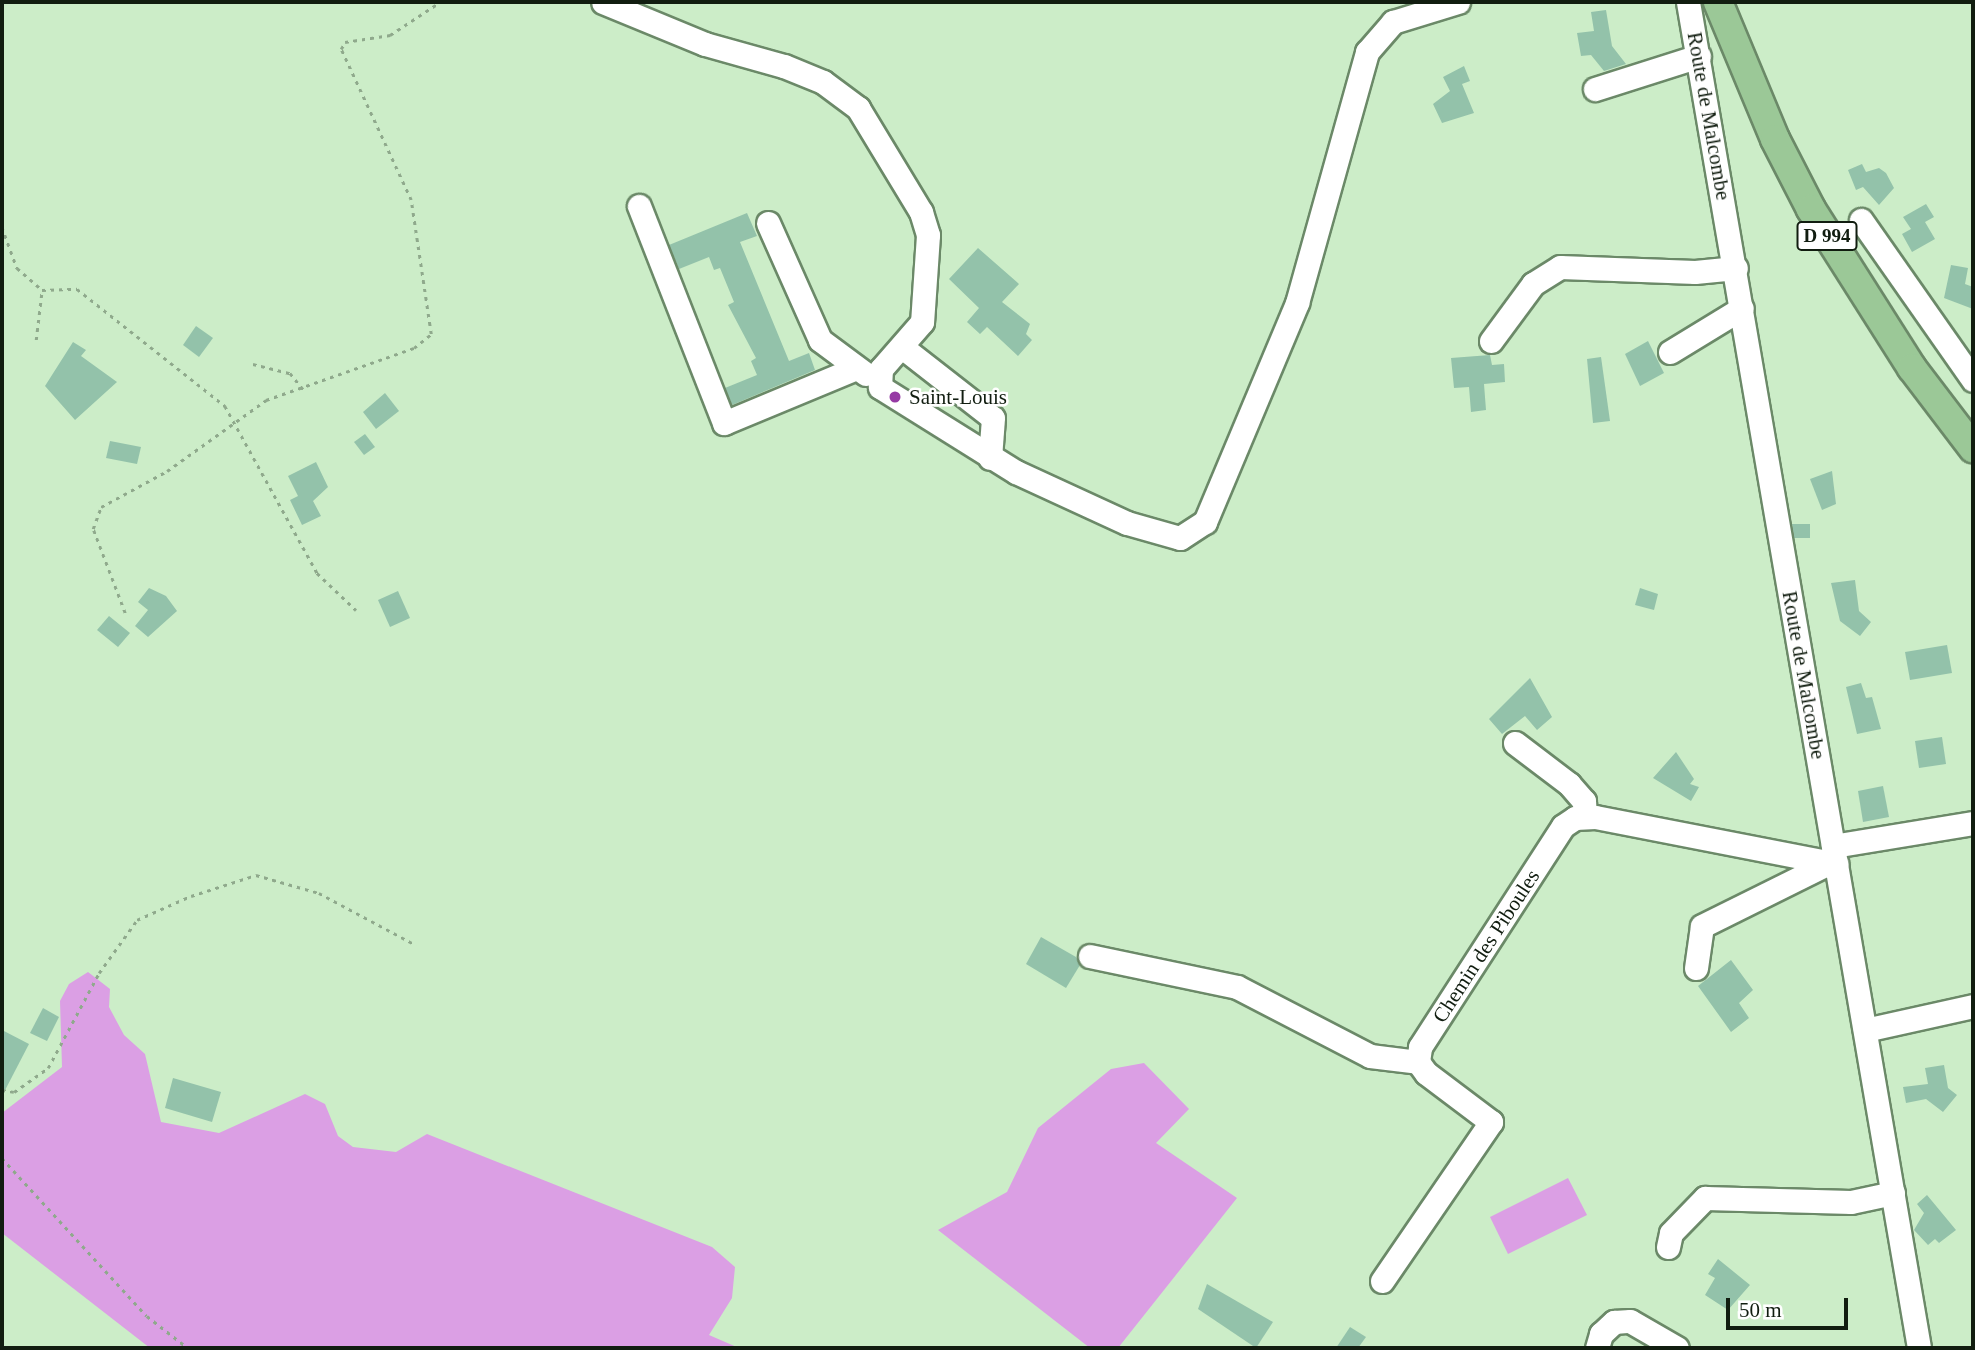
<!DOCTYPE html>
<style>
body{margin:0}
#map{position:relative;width:1975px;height:1350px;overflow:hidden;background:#ccedc8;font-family:Georgia,serif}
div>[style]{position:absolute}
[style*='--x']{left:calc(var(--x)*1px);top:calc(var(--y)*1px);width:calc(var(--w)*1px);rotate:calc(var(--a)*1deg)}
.green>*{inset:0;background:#db9fe4}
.building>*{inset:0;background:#93c2aa}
.path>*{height:2.5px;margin-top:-1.25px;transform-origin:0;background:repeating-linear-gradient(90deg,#8fa98c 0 3.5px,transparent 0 8.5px)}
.roads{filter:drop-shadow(2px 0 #6b8968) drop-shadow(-2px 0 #6b8968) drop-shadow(0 2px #6b8968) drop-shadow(0 -2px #6b8968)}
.minor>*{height:23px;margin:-11.5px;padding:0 11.5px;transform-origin:11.5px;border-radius:11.5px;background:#fff}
.major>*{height:28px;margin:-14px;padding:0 14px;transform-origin:14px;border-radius:14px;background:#9bc897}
.dots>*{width:19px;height:19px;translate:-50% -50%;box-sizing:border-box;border:4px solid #fff;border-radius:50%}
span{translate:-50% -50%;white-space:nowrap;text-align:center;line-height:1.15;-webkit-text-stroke:5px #fff;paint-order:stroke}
.shield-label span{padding:2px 5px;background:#fff;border:2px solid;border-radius:5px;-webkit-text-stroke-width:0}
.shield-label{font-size:19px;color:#111d10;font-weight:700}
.street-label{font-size:21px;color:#111d10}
.poi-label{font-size:21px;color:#111d10}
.left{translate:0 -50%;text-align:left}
.frame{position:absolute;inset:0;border:4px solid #111d10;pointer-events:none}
.scale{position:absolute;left:1726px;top:1298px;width:122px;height:32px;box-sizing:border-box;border:4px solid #111d10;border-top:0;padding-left:9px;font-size:21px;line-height:24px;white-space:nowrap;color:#111d10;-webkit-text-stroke:5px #fff;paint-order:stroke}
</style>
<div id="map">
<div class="green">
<div style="clip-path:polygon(88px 972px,110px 989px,109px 1007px,124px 1035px,145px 1054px,161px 1122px,219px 1133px,305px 1094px,325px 1104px,338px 1136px,353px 1147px,396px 1152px,427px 1134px,712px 1247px,735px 1267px,732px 1298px,709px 1335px,739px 1348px,150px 1348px,2px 1233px,2px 1113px,62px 1067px,60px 1001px,69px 984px)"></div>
<div style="clip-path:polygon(1144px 1063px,1189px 1109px,1156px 1143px,1237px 1198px,1118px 1348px,1090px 1348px,938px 1230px,1007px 1192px,1038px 1128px,1111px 1069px)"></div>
<div style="clip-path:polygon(1568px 1178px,1587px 1215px,1508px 1254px,1490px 1217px)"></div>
</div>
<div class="building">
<div style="clip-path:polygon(1606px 10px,1612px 46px,1626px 64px,1604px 71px,1591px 55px,1581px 56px,1577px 33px,1594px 31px,1591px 12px)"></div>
<div style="clip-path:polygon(1464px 66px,1470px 81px,1462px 84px,1474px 113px,1442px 123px,1433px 104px,1450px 91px,1443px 77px)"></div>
<div style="clip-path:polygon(1862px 164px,1866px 172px,1879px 168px,1886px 173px,1894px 188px,1879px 205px,1863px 187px,1856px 190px,1848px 170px)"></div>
<div style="clip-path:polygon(1926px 204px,1934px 217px,1925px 222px,1935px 239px,1912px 252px,1902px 234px,1911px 229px,1903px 217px)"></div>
<div style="clip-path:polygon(747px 213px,757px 236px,740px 242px,789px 361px,809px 353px,815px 370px,732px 405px,725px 388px,757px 375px,751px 361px,756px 358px,728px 305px,734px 302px,720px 268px,714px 270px,709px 257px,679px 269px,669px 245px)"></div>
<div style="clip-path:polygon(978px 248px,1019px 284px,1002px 302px,1030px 324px,1026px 334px,1032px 340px,1018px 356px,987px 327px,980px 334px,967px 322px,979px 308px,949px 279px)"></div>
<div style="clip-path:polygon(1951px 265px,1968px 268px,1965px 284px,1973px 287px,1973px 309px,1944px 298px)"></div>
<div style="clip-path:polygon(196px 326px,213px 338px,199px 357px,183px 345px)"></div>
<div style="clip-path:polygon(1648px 341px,1664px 373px,1640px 386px,1625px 354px)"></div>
<div style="clip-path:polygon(73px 342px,86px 350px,81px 356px,117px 382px,75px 420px,45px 386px)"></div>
<div style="clip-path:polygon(1490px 355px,1492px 365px,1504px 364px,1505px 382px,1484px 384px,1486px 410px,1471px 412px,1469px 387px,1454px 388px,1451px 358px)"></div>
<div style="clip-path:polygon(1601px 357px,1610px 421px,1593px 423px,1587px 359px)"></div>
<div style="clip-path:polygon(385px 393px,399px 411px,376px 429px,363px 412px)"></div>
<div style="clip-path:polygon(365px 434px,375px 447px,364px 455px,354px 442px)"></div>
<div style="clip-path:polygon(110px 441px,141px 447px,137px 464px,106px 458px)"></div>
<div style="clip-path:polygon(316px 462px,328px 487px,313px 501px,321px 516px,302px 525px,290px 500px,298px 496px,288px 476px)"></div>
<div style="clip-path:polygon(1832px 471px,1836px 504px,1822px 510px,1810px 479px)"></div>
<div style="clip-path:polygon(1792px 524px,1810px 524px,1810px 538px,1794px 538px)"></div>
<div style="clip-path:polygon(1855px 580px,1859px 611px,1871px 622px,1860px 636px,1840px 621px,1831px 583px)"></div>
<div style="clip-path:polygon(149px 588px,166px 596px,177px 611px,148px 637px,135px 626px,148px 610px,138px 602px)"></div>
<div style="clip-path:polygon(1640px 588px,1658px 594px,1654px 610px,1635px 605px)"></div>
<div style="clip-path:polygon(398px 591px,410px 618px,390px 627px,378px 600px)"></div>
<div style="clip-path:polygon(109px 616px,130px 633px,118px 647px,97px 630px)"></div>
<div style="clip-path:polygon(1947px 645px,1952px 673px,1910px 680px,1905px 652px)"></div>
<div style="clip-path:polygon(1530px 678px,1552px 717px,1537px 730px,1525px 716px,1502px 734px,1489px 719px)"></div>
<div style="clip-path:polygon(1861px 683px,1866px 698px,1872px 697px,1881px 729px,1857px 734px,1846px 687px)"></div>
<div style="clip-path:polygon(1942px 737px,1946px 764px,1919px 768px,1915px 741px)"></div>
<div style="clip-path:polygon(1676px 752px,1694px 779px,1690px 784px,1699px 787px,1691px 801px,1653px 778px)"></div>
<div style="clip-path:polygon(1883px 786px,1889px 817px,1863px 822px,1858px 791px)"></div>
<div style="clip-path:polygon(1041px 937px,1076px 957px,1080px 965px,1066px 988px,1026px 964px)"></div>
<div style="clip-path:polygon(1731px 960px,1753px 990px,1739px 1003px,1749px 1018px,1731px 1032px,1698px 986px)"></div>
<div style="clip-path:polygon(43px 1008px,59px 1017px,47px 1041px,30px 1033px)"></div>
<div style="clip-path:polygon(2px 1030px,29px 1044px,2px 1096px)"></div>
<div style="clip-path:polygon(1944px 1065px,1948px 1088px,1957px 1095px,1943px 1112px,1926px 1099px,1906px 1103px,1903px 1087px,1928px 1084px,1925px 1068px)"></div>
<div style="clip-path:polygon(173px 1078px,221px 1092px,212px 1122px,165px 1108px)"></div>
<div style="clip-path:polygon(1927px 1195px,1956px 1230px,1939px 1243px,1935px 1239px,1928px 1245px,1914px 1230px,1924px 1213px,1917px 1204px)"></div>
<div style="clip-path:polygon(1718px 1259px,1750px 1285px,1728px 1310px,1705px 1295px,1715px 1278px,1708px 1274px)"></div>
<div style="clip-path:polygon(1207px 1284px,1273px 1322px,1256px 1348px,1198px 1309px)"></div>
<div style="clip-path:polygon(1350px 1327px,1366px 1337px,1358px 1348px,1336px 1348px)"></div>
</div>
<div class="path">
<div style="--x:2;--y:227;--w:44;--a:69.9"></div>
<div style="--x:17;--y:268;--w:33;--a:41"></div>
<div style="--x:36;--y:340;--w:50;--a:-83.2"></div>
<div style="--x:42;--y:290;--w:35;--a:-2"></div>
<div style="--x:77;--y:289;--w:189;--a:38.3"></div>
<div style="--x:225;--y:406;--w:191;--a:61.1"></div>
<div style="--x:317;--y:573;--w:54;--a:43.5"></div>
<div style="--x:253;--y:364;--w:38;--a:14"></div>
<div style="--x:290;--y:373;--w:21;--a:51"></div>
<div style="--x:125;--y:613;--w:90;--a:-110.9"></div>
<div style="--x:93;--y:529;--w:23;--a:-70"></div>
<div style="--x:101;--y:507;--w:75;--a:-28.6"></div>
<div style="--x:167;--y:471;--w:122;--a:-35.6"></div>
<div style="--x:266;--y:400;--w:157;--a:-19.4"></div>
<div style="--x:414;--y:348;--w:22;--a:-39"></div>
<div style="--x:431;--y:334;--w:135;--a:-98.5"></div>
<div style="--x:411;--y:200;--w:166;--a:-114.9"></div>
<div style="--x:341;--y:49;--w:8;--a:-60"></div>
<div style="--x:345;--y:42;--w:46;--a:-8.8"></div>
<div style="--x:390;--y:35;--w:60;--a:-33.4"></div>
<div style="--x:2;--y:1090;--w:12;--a:9"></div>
<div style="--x:14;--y:1092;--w:42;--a:-35.2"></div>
<div style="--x:48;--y:1068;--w:108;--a:-61.8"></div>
<div style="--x:99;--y:973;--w:65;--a:-54.4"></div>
<div style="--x:137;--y:920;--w:59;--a:-24"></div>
<div style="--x:191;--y:896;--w:68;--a:-17.9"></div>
<div style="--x:256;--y:875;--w:66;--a:15.9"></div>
<div style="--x:319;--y:893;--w:110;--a:28.2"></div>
<div style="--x:2;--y:1158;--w:214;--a:47.5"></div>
<div style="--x:147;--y:1316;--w:52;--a:38"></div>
</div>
<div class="roads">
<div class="minor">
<div style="--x:603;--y:2;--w:110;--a:22.4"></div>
<div style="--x:705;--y:44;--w:82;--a:15.6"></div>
<div style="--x:784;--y:66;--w:42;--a:22.3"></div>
<div style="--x:823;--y:82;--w:44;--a:36.6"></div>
<div style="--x:858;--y:108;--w:122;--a:58.8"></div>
<div style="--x:921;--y:212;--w:24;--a:73"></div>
<div style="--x:928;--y:235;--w:87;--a:93.9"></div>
<div style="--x:922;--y:322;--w:62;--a:131.1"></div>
<div style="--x:881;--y:369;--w:18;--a:93"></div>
<div style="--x:880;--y:387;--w:160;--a:32"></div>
<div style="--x:1016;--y:472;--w:122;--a:24.7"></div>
<div style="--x:1127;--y:523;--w:55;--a:15.8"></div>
<div style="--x:1180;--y:538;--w:30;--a:-33"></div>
<div style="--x:1205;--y:522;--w:238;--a:-67.2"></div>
<div style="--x:1297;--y:303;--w:261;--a:-74.4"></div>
<div style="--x:1367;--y:52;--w:40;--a:-49"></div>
<div style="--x:1393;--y:22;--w:68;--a:-17.1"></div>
<div style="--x:1688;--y:2;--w:1366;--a:80.26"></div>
<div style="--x:1595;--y:89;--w:109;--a:-17.6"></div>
<div style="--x:639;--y:206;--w:233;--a:68.6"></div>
<div style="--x:724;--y:423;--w:141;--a:-22.6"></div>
<div style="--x:1861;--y:220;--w:195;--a:55"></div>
<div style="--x:768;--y:223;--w:128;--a:66"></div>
<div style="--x:820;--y:340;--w:57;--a:36.5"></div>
<div style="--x:1491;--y:341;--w:71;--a:-53.6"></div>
<div style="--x:1533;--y:284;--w:32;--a:-32"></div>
<div style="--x:1560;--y:267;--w:135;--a:2.1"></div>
<div style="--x:1695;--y:272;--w:41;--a:-5.6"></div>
<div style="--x:902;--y:347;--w:115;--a:38"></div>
<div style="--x:993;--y:418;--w:40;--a:94.3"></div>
<div style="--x:1670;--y:352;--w:84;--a:-31.4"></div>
<div style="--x:1515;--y:743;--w:68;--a:37.2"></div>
<div style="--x:1569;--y:784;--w:23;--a:49"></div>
<div style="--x:1584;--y:801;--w:16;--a:86"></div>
<div style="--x:1833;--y:846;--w:142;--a:-9.3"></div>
<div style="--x:1090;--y:956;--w:150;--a:11.9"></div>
<div style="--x:1237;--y:987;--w:150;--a:27.4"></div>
<div style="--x:1370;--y:1056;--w:48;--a:7.1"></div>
<div style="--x:1696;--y:968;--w:42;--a:-81.9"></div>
<div style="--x:1702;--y:926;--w:137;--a:-26.4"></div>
<div style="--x:1865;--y:1030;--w:111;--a:-12.5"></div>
<div style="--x:1668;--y:1247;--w:14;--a:-78"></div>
<div style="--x:1671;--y:1233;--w:49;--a:-45.8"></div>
<div style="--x:1705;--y:1198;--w:146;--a:1.6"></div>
<div style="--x:1851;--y:1202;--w:43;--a:-12.1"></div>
<div style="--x:1382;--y:1281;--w:193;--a:-55.6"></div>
<div style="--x:1491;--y:1122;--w:81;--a:-143"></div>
<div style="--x:1426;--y:1073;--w:14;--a:-126"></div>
<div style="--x:1418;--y:1062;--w:15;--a:-82"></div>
<div style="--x:1420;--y:1047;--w:263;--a:-57.1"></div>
<div style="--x:1563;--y:826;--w:14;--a:-34"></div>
<div style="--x:1575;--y:818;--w:20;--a:-3"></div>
<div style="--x:1595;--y:817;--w:246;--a:11"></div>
<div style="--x:1597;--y:1348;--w:15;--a:-74"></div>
<div style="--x:1601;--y:1334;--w:18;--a:-43"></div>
<div style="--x:1614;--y:1322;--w:16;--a:-4"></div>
<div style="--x:1630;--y:1321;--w:54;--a:29.9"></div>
</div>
<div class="major">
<div style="--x:1718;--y:2;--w:148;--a:67.4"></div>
<div style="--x:1775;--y:139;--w:79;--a:62.8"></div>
<div style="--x:1811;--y:209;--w:188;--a:57.6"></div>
<div style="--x:1912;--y:368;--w:101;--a:52.7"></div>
</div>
</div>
<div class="dots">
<div style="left:895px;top:397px;background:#963aa4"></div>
</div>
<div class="shield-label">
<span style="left:1827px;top:236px">D 994</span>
</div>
<div class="street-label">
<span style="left:1709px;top:116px;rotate:80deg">Route de Malcombe</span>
<span style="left:1804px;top:675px;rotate:80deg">Route de Malcombe</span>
<span style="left:1486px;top:946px;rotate:-57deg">Chemin des Piboules</span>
</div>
<div class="poi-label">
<span class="left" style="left:909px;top:397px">Saint-Louis</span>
</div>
<div class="frame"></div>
<div class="scale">50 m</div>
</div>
